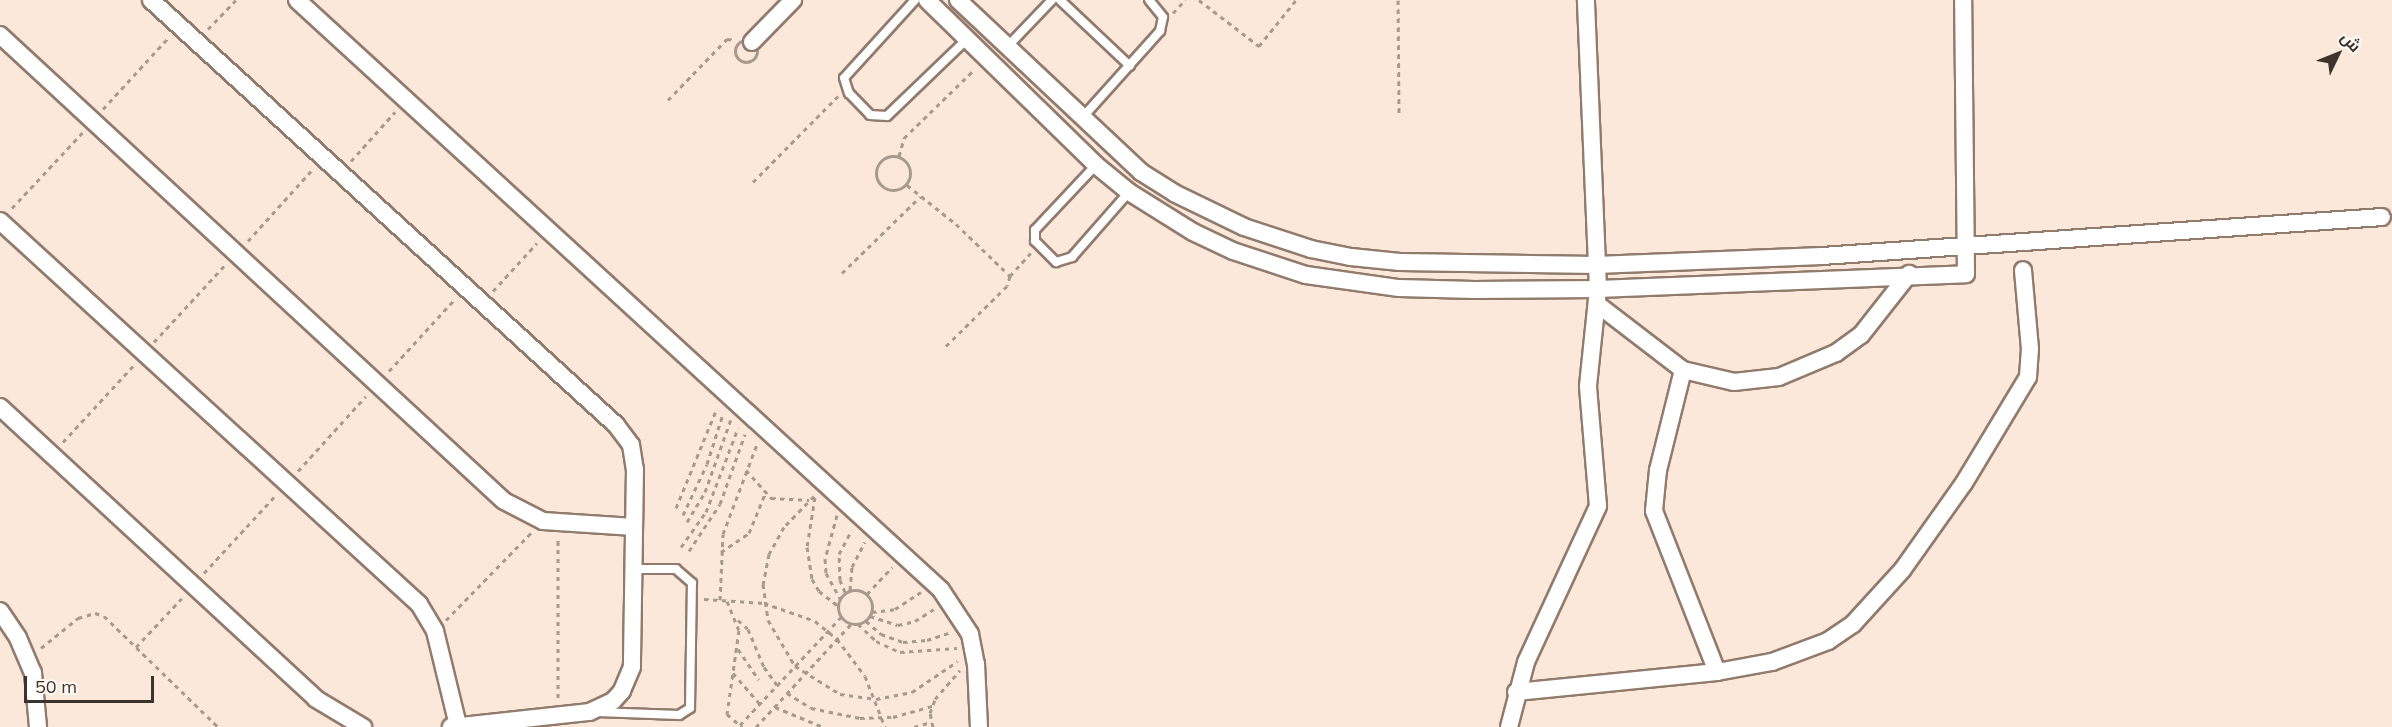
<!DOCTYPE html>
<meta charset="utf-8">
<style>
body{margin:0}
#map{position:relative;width:2392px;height:727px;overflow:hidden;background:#fce8db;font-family:Mulish,Cairo,sans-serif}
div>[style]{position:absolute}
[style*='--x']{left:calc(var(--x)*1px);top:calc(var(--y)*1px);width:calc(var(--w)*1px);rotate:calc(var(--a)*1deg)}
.path>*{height:3px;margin-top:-1.5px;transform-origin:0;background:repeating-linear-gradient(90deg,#a8998f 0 4.5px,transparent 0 9px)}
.path>.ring{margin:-1.5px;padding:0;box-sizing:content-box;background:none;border:3px solid #a8998f;border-radius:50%}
.roads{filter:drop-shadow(2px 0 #917b6d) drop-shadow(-2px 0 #917b6d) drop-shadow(0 2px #917b6d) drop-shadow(0 -2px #917b6d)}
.service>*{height:8px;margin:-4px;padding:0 4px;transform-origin:4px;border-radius:4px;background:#fff}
.minor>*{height:16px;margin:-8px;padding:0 8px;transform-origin:8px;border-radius:8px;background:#fff}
span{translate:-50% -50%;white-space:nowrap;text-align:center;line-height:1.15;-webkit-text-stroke:5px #fef9f5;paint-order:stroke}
.north{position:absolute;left:2308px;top:24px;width:60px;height:60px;-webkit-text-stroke:4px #fef9f5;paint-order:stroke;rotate:47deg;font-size:16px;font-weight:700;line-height:24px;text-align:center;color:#3c332d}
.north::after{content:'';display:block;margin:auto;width:21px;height:27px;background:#3c332d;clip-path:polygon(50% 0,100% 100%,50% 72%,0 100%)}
.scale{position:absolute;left:24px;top:676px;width:130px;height:27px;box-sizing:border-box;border:3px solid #3c332d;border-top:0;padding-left:8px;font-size:18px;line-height:21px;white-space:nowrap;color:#3c332d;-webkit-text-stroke:4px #fef9f5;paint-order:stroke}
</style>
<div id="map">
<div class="path">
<div style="--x:1199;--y:0;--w:76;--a:37.5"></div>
<div style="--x:1259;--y:46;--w:59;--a:-51.2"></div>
<div style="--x:1398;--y:0;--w:116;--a:89.5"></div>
<div style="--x:1173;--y:13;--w:18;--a:-47"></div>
<div style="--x:208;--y:29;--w:40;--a:-46"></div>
<div class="ring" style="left:735px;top:40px;width:19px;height:19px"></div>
<div style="--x:668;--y:100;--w:85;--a:-46"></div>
<div style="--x:727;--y:39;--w:8;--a:7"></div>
<div style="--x:103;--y:109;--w:96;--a:-47.5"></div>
<div class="ring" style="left:876px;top:156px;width:31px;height:31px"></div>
<div style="--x:899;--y:156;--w:19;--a:-74"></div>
<div style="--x:904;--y:138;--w:98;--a:-44.2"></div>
<div style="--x:351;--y:161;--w:66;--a:-48.1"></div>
<div style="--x:753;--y:182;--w:121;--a:-45.3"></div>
<div style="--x:907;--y:185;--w:63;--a:38.5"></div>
<div style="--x:956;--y:224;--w:75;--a:43.9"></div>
<div style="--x:1010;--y:276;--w:10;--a:107"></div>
<div style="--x:1007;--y:286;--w:87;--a:135.5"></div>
<div style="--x:12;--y:208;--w:104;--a:-46.9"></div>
<div style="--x:248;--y:241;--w:96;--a:-48"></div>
<div style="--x:842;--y:273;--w:109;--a:-44.3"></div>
<div style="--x:1010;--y:276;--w:31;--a:-48"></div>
<div style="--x:493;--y:291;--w:65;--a:-47.5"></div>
<div style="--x:154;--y:342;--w:105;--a:-47.3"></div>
<div style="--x:389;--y:371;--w:98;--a:-47.5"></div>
<div style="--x:63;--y:442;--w:105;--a:-47.3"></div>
<div style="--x:746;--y:470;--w:38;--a:48"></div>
<div style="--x:771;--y:498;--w:38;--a:3"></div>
<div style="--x:298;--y:471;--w:101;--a:-47.8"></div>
<div style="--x:814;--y:496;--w:43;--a:134.1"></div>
<div style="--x:784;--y:527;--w:31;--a:119"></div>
<div style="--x:769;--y:554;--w:31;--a:101"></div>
<div style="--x:763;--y:584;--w:36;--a:82"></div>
<div style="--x:768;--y:620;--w:53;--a:59.6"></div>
<div style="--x:795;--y:666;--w:53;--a:31.9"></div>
<div style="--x:840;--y:694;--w:36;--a:8"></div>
<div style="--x:876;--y:699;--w:37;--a:-11"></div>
<div style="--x:912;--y:692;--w:55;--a:-34"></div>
<div style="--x:815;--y:497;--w:51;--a:99.1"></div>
<div style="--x:807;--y:547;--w:32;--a:81"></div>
<div style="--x:812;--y:579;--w:14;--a:60"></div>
<div style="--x:819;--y:591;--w:24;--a:38"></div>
<div style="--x:676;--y:508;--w:108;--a:-67.7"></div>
<div style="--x:683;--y:515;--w:56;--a:-64.8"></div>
<div style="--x:707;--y:464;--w:52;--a:-72.3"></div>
<div style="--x:837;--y:515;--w:46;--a:105.3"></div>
<div style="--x:825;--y:559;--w:14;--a:86"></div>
<div style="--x:826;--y:573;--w:29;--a:61"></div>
<div style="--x:687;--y:522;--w:35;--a:-59"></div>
<div style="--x:705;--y:492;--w:77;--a:-70.4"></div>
<div style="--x:681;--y:547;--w:43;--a:-54.5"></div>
<div style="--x:706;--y:512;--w:90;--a:-69.1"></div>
<div style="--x:689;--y:551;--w:56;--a:-56.6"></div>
<div style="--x:720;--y:504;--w:74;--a:-70.3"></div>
<div style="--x:721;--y:552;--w:34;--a:-34"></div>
<div style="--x:749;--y:533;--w:42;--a:-67.7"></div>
<div style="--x:204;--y:573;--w:105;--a:-47.3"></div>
<div class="ring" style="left:838px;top:590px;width:31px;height:31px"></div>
<div style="--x:850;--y:590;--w:23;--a:-85"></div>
<div style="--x:852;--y:567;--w:28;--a:-63"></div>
<div style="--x:845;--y:592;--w:13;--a:-113"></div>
<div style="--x:840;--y:580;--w:26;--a:-92"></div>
<div style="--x:839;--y:554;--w:27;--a:-62"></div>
<div style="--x:867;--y:594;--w:37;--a:-47"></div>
<div style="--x:704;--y:599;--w:60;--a:3.8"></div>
<div style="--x:764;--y:603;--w:54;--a:19.4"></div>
<div style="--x:815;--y:621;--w:28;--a:39"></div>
<div style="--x:837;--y:639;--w:46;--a:52.9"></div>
<div style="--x:865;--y:676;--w:55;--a:68.6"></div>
<div style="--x:720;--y:600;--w:66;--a:-87.4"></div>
<div style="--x:723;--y:534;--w:96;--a:-69.3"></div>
<div style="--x:727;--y:601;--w:31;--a:68"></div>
<div style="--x:739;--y:630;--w:85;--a:98.1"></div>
<div style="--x:727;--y:714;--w:20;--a:41"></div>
<div style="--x:872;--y:612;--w:23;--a:-7"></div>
<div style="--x:895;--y:609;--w:31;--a:-33"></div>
<div style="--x:870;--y:616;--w:29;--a:18"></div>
<div style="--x:898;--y:625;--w:17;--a:-13"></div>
<div style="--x:915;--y:621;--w:22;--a:-32"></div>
<div style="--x:446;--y:620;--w:122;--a:-45.7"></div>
<div style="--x:738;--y:620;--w:13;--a:42"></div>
<div style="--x:748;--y:629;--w:41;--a:67.2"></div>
<div style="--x:764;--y:667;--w:22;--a:54"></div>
<div style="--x:866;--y:621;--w:20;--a:41"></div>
<div style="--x:881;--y:634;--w:23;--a:20"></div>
<div style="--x:903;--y:642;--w:24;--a:-5"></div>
<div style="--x:927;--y:640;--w:23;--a:-18"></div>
<div style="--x:858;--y:624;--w:25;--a:43"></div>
<div style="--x:876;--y:641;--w:26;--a:25"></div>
<div style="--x:900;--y:652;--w:57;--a:-4"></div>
<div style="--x:136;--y:647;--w:67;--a:-46.8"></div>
<div style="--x:41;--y:648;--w:48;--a:-39"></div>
<div style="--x:78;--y:618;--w:18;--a:-16"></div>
<div style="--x:95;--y:613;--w:9;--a:18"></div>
<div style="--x:104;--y:616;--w:159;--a:44.2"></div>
<div style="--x:738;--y:649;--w:37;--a:56"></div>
<div style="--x:733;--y:673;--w:40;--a:49"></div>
<div style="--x:787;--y:693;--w:28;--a:32"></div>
<div style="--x:811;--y:708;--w:50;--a:11.5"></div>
<div style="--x:860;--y:718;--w:33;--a:-2"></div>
<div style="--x:893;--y:717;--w:41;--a:-15.8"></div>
<div style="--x:558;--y:698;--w:161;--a:-90"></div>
<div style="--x:775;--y:707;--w:52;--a:22.6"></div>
<div style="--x:740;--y:725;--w:148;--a:-46.9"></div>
<div style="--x:756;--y:727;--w:140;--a:-47.3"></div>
<div style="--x:914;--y:727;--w:18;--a:-16"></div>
<div style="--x:933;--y:727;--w:14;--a:-102"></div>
<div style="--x:930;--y:713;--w:15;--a:-70"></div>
<div style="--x:935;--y:699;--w:38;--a:-49"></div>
</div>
<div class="roads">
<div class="service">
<div style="--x:915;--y:0;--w:105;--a:132.3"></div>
<div style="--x:844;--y:78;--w:16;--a:72"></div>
<div style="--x:849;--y:93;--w:30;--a:46"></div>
<div style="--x:870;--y:115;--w:17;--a:3"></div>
<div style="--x:887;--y:116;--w:111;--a:-43.9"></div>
<div style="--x:1060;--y:0;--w:96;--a:43.3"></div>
<div style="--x:1007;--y:47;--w:65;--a:-46.2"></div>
<div style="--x:1082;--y:118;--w:117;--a:-48.1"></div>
<div style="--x:1160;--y:31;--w:14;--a:-78"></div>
<div style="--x:1163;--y:17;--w:22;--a:-129"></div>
<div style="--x:1096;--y:165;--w:89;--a:133.2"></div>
<div style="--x:1035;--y:230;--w:11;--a:90"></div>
<div style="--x:1035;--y:241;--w:30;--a:45"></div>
<div style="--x:1056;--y:262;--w:17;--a:-17"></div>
<div style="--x:1072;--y:257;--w:86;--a:-48.8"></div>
<div style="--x:597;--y:712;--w:82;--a:2.1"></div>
<div style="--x:679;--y:715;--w:13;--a:-32"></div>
<div style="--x:690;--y:708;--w:125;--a:-89.1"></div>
<div style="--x:692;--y:583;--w:21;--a:-139"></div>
<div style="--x:676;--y:569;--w:42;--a:180"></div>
</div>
<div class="minor">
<div style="--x:151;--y:0;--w:630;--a:42.43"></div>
<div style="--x:616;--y:425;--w:25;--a:53"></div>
<div style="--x:631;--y:445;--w:24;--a:81"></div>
<div style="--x:635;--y:469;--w:198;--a:90.9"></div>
<div style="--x:632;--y:667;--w:26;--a:113"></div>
<div style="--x:622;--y:691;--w:13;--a:132"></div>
<div style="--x:613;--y:701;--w:26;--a:155"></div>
<div style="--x:589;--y:712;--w:139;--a:173.8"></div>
<div style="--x:297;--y:0;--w:873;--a:42.49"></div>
<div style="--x:941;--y:590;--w:53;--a:56.6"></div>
<div style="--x:970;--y:634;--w:31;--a:79"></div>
<div style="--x:976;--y:664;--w:63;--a:87.3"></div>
<div style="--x:927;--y:0;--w:236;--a:44.3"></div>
<div style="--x:1096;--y:165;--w:43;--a:39.3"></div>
<div style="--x:1129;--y:192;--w:75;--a:32"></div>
<div style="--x:1193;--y:232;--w:44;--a:25.4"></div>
<div style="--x:1233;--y:251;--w:77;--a:18.2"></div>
<div style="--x:1306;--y:275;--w:94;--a:8"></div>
<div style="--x:1399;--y:288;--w:75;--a:1.5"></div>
<div style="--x:1474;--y:290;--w:124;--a:-0.5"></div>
<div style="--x:1598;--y:289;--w:368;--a:-2.3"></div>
<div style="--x:1966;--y:274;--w:274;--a:-90.6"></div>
<div style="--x:958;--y:0;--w:251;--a:43.2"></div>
<div style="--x:1141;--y:172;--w:39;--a:32"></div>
<div style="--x:1174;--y:193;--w:78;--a:25.9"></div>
<div style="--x:1244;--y:227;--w:71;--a:18.2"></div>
<div style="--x:1311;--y:249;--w:41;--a:11.3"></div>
<div style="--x:1351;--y:257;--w:49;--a:5.8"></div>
<div style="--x:1400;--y:262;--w:196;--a:0.9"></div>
<div style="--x:1596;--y:265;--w:226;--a:-2.3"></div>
<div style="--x:1822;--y:256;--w:561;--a:-3.98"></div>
<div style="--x:0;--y:35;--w:686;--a:42.76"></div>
<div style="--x:504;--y:501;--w:44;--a:27.1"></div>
<div style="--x:543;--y:521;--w:91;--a:3.8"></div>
<div style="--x:752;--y:42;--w:59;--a:-45.7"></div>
<div style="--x:0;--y:221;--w:568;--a:42.43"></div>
<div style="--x:419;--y:604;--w:31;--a:59"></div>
<div style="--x:435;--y:631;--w:97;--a:76.3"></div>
<div style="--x:1597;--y:304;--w:108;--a:37.5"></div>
<div style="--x:1683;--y:370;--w:52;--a:13.2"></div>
<div style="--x:1734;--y:382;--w:45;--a:-6.3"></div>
<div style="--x:1779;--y:377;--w:62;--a:-22.8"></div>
<div style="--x:1836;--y:353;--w:31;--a:-36"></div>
<div style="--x:1861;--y:335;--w:78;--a:-51.8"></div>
<div style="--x:1683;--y:370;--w:103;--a:104"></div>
<div style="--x:1658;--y:470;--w:41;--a:95.6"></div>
<div style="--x:1654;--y:511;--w:173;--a:68.6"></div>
<div style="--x:0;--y:407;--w:430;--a:42.7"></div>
<div style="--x:316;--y:699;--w:55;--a:30.8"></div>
<div style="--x:0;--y:611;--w:32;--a:56"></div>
<div style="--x:18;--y:638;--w:38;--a:67"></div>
<div style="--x:33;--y:673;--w:54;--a:84.7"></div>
<div style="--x:1516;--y:692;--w:202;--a:-5.7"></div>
<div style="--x:1717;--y:672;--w:56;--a:-10.3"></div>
<div style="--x:1772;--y:662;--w:60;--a:-20.6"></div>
<div style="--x:1828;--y:641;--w:30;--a:-34"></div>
<div style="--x:1853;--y:624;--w:74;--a:-47.7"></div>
<div style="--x:1903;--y:569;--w:105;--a:-54.7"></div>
<div style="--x:1964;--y:483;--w:124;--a:-58.9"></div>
<div style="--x:2028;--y:377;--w:28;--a:-86"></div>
<div style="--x:2030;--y:349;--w:79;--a:-95.1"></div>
<div style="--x:1509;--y:727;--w:67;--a:-75.3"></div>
<div style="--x:1526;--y:662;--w:172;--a:-65.2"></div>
<div style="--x:1598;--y:506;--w:120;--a:-94.8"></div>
<div style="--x:1588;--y:386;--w:98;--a:-84.1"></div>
<div style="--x:1598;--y:289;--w:289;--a:-92.4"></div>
</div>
</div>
<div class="north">ش</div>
<div class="scale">50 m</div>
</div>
